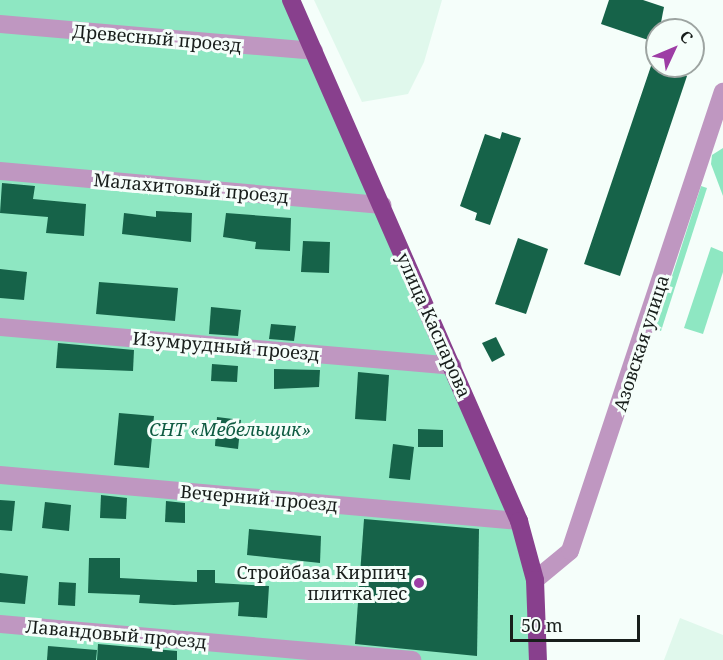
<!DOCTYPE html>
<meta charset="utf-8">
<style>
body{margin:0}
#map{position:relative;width:723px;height:660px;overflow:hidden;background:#f5fefa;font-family:"Noto Serif",serif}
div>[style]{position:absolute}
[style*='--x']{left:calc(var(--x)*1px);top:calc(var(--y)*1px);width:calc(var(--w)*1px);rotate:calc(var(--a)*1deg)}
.built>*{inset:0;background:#e0f8ec}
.green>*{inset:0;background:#8ee7c2}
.building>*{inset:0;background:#166349}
.street>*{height:18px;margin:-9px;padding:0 9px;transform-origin:9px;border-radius:9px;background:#bf97c1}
.primary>*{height:18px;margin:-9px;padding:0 9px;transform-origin:9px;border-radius:9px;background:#88408d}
.dots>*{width:16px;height:16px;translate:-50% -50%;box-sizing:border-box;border:3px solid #f5fefa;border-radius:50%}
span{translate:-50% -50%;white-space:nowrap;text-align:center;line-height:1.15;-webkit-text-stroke:6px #f5fefa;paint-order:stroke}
.street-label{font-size:18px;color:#181e1b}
.park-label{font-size:18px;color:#0f5b42;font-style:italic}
.poi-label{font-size:18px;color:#181e1b}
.right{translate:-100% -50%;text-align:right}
.north{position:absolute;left:645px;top:18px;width:60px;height:60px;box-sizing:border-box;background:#f5fefa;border:2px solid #9da4a1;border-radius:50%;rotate:46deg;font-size:16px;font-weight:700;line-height:24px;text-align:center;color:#181e1b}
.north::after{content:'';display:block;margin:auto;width:21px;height:27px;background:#9d3da5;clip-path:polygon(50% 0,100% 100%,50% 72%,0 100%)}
.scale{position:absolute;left:510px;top:615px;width:130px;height:27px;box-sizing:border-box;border:3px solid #181e1b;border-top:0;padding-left:8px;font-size:18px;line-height:21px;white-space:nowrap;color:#181e1b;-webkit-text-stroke:4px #f5fefa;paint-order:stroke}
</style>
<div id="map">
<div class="built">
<div style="clip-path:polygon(314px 0,442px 0,424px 62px,408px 94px,362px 102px)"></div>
<div style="clip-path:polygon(680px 618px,723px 635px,723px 660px,664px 660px)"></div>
</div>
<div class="green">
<div style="clip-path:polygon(0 0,291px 0,519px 521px,538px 660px,0 660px)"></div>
<div style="clip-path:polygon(723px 148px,723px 196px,711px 164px,712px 155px)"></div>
<div style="clip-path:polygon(701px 186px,707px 188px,661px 331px,655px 329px)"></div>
<div style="clip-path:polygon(711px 247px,723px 252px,723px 272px,703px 334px,684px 328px)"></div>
</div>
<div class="building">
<div style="clip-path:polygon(609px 0,643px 0,664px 7px,657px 43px,601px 24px)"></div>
<div style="clip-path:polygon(651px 66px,672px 66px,671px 70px,687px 76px,620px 276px,584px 264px)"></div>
<div style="clip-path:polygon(502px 132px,521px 138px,490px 225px,475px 220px,477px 213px,460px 206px,485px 134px,500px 139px)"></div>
<div style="clip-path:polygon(2px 183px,35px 186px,33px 199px,86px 204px,84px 236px,46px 233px,48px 217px,0 213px)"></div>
<div style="clip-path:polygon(156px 211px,192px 213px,191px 242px,122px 234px,124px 213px,156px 217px)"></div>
<div style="clip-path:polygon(226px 213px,291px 218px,290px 251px,255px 249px,256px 242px,223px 237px)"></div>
<div style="clip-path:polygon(518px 238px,548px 249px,526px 314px,495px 304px)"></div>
<div style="clip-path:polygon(303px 241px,330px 242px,329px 273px,301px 272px)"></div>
<div style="clip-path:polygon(0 269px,27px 272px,24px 300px,0 298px)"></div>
<div style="clip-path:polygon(99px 282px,178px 288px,175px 321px,96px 314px)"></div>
<div style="clip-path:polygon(211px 307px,241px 310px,238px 336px,209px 334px)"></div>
<div style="clip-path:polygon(271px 324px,296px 326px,294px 341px,269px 339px)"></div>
<div style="clip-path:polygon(496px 337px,505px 355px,492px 362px,482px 343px)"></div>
<div style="clip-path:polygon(58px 343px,134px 350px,133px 371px,56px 368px)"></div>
<div style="clip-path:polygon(212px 364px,238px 366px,237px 382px,211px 381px)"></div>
<div style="clip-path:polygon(274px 369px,320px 370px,319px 387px,274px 389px)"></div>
<div style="clip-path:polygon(358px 372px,389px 375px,386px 421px,355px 419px)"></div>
<div style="clip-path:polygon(119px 413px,154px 416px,149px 468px,114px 465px)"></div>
<div style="clip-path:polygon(217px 417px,241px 420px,238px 449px,215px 446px)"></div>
<div style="clip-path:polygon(418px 429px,443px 430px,443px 447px,418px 447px)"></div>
<div style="clip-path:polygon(393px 444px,414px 447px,410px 480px,389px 478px)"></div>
<div style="clip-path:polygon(101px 495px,127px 498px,126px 519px,100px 518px)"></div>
<div style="clip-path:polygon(0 500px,15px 501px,12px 531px,0 530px)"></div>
<div style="clip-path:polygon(166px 501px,185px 503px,185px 523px,165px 522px)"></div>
<div style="clip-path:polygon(45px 502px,71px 505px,69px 531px,42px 528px)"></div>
<div style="clip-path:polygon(364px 519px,479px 529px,477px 656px,355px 644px)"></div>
<div style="clip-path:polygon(249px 529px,321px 536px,320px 563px,247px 555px)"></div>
<div style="clip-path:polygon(89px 558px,120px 558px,120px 578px,197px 582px,197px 570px,215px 570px,215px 583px,269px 586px,267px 618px,238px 616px,239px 602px,174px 605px,139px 603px,140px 595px,88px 593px)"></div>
<div style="clip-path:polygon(0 573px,28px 576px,25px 604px,0 602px)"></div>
<div style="clip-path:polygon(59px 582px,76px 583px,75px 606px,58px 605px)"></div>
<div style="clip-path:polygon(98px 644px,177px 651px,177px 660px,97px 660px)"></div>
<div style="clip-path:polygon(48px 646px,97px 650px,96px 660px,47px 660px)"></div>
</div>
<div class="street">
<div style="--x:0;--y:24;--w:315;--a:4.9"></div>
<div style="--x:0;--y:171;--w:384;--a:5.1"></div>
<div style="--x:0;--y:327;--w:454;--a:4.9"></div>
<div style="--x:0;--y:475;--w:521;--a:5.07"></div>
<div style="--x:535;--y:580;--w:45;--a:-39.6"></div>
<div style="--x:570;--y:551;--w:484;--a:-71.6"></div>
<div style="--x:0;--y:624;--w:414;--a:5"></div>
</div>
<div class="primary">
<div style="--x:291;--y:0;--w:569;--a:66.36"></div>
<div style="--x:519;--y:521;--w:61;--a:74.8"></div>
<div style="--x:535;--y:580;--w:80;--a:87.9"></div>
</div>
<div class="dots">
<div style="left:419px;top:583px;background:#9d3da5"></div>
</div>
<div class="street-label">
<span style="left:157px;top:38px;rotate:5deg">Древесный проезд</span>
<span style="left:191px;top:188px;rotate:5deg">Малахитовый проезд</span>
<span style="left:434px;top:325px;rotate:66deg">улица Каспарова</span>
<span style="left:641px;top:343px;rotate:-72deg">Азовская улица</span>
<span style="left:226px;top:346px;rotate:5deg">Изумрудный проезд</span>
<span style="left:259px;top:498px;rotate:5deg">Вечерний проезд</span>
<span style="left:116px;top:634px;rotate:5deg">Лавандовый проезд</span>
</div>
<div class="park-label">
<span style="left:230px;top:429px">СНТ «Мебельщик»</span>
</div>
<div class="poi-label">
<span class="right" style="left:407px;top:583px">Стройбаза Кирпич<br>плитка лес</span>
</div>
<div class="north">С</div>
<div class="scale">50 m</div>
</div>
